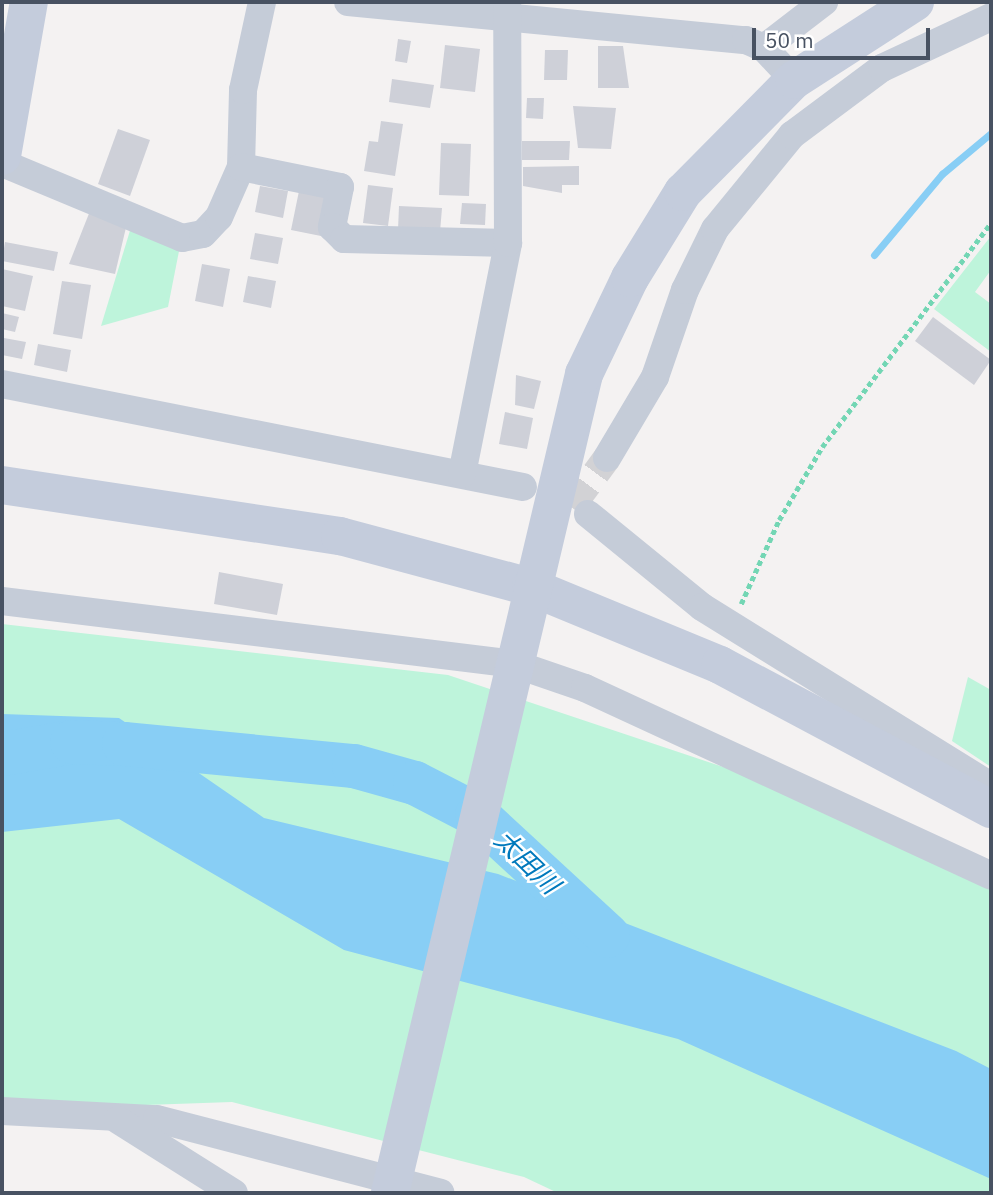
<!DOCTYPE html>
<meta charset="utf-8">
<style>
body{margin:0}
#map{position:relative;width:993px;height:1195px;overflow:hidden;background:#f4f2f2;font-family:"IBM Plex Sans","Noto Sans JP",sans-serif}
div>[style]{position:absolute}
[style*='--x']{left:calc(var(--x)*1px);top:calc(var(--y)*1px);width:calc(var(--w)*1px);rotate:calc(var(--a)*1deg)}
.green>*{inset:0;background:#bef4db}
.water>*{inset:0;background:#88cef5}
.stream>*{height:7px;margin:-3.5px;padding:0 3.5px;transform-origin:3.5px;border-radius:3.5px;background:#88cef5}
.river>*{height:44px;margin:-22px;padding:0 22px;transform-origin:22px;border-radius:22px;background:#88cef5}
.building>*{inset:0;background:#ced0d8}
.street-tunnel>*{height:28px;margin-top:-14px;transform-origin:0;background:repeating-linear-gradient(90deg,#d2d2d5 0 28px,transparent 0 42px)}
.path>*{height:4.5px;margin-top:-2.25px;transform-origin:0;background:repeating-linear-gradient(90deg,#73d6b4 0 5px,transparent 0 8.5px)}
.street>*{height:28px;margin:-14px;padding:0 14px;transform-origin:14px;border-radius:14px;background:#c5ccd8}
.secondary>*{height:38px;margin:-19px;padding:0 19px;transform-origin:19px;border-radius:19px;background:#c4ccdc}
span{translate:-50% -50%;white-space:nowrap;text-align:center;line-height:1.15;-webkit-text-stroke:5px #fff;paint-order:stroke}
.water-label{font-size:26px;color:#0079bc;font-style:italic}
.frame{position:absolute;inset:0;border:4px solid #485262;pointer-events:none}
.scale{position:absolute;left:752px;top:28px;width:178px;height:32px;box-sizing:border-box;border:4px solid #485262;border-top:0;padding-left:9px;font-size:21px;line-height:24px;white-space:nowrap;color:#485262;-webkit-text-stroke:5px #fff;paint-order:stroke}
</style>
<div id="map">
<div class="green">
<div style="clip-path:polygon(132px 224px,180px 246px,168px 307px,101px 326px)"></div>
<div style="clip-path:polygon(991px 236px,991px 270px,975px 292px,991px 304px,991px 352px,934px 309px)"></div>
<div style="clip-path:polygon(2px 624px,448px 675px,810px 796px,991px 880px,991px 1193px,558px 1193px,524px 1177px,232px 1102px,2px 1110px)"></div>
<div style="clip-path:polygon(968px 677px,991px 690px,991px 767px,952px 741px)"></div>
</div>
<div class="water">
<div style="clip-path:polygon(2px 714px,119px 718px,264px 818px,498px 874px,956px 1051px,991px 1069px,991px 1179px,678px 1039px,344px 950px,119px 819px,2px 832px)"></div>
</div>
<div class="stream">
<div style="--x:874;--y:255;--w:106;--a:-50"></div>
<div style="--x:942;--y:174;--w:64;--a:-39.9"></div>
</div>
<div class="river">
<div style="--x:2;--y:754;--w:71;--a:-9.7"></div>
<div style="--x:72;--y:742;--w:52;--a:2.2"></div>
<div style="--x:124;--y:744;--w:231;--a:5.5"></div>
<div style="--x:354;--y:766;--w:63;--a:15.6"></div>
<div style="--x:415;--y:783;--w:70;--a:27.3"></div>
<div style="--x:477;--y:815;--w:178;--a:42.7"></div>
</div>
<div class="building">
<div style="clip-path:polygon(398px 39px,411px 41px,407px 63px,395px 61px)"></div>
<div style="clip-path:polygon(445px 45px,480px 49px,475px 92px,440px 88px)"></div>
<div style="clip-path:polygon(598px 46px,623px 46px,629px 88px,598px 88px)"></div>
<div style="clip-path:polygon(545px 50px,568px 50px,567px 80px,544px 80px)"></div>
<div style="clip-path:polygon(392px 79px,434px 85px,430px 108px,389px 102px)"></div>
<div style="clip-path:polygon(527px 98px,544px 98px,543px 119px,526px 118px)"></div>
<div style="clip-path:polygon(573px 106px,616px 108px,611px 149px,578px 148px)"></div>
<div style="clip-path:polygon(381px 121px,403px 124px,395px 176px,364px 171px,369px 141px,378px 142px)"></div>
<div style="clip-path:polygon(118px 129px,150px 140px,130px 196px,98px 184px)"></div>
<div style="clip-path:polygon(522px 141px,570px 141px,569px 160px,522px 160px)"></div>
<div style="clip-path:polygon(441px 143px,471px 144px,469px 196px,439px 195px)"></div>
<div style="clip-path:polygon(579px 166px,579px 185px,562px 185px,562px 193px,523px 186px,523px 167px)"></div>
<div style="clip-path:polygon(368px 185px,393px 188px,388px 226px,363px 223px)"></div>
<div style="clip-path:polygon(260px 186px,288px 191px,283px 218px,255px 212px)"></div>
<div style="clip-path:polygon(299px 191px,329px 197px,321px 236px,291px 230px)"></div>
<div style="clip-path:polygon(462px 203px,486px 204px,485px 225px,460px 224px)"></div>
<div style="clip-path:polygon(399px 206px,442px 208px,440px 232px,398px 230px)"></div>
<div style="clip-path:polygon(90px 211px,128px 219px,115px 274px,69px 264px)"></div>
<div style="clip-path:polygon(255px 233px,283px 238px,278px 264px,250px 259px)"></div>
<div style="clip-path:polygon(5px 242px,58px 252px,54px 271px,2px 261px)"></div>
<div style="clip-path:polygon(202px 264px,230px 269px,223px 307px,195px 301px)"></div>
<div style="clip-path:polygon(2px 269px,33px 276px,25px 311px,2px 306px)"></div>
<div style="clip-path:polygon(248px 276px,276px 281px,271px 308px,243px 302px)"></div>
<div style="clip-path:polygon(62px 281px,91px 285px,82px 339px,53px 334px)"></div>
<div style="clip-path:polygon(2px 313px,19px 317px,15px 332px,2px 329px)"></div>
<div style="clip-path:polygon(933px 317px,991px 360px,974px 385px,915px 341px)"></div>
<div style="clip-path:polygon(4px 338px,26px 342px,22px 359px,2px 355px)"></div>
<div style="clip-path:polygon(38px 344px,71px 350px,67px 372px,34px 365px)"></div>
<div style="clip-path:polygon(516px 375px,541px 381px,534px 409px,515px 405px)"></div>
<div style="clip-path:polygon(505px 412px,533px 418px,527px 449px,499px 444px)"></div>
<div style="clip-path:polygon(219px 572px,283px 584px,277px 615px,214px 604px)"></div>
</div>
<div class="street-tunnel">
<div style="--x:571;--y:507;--w:61;--a:-53.7"></div>
</div>
<div class="path">
<div style="--x:741;--y:604;--w:92;--a:-65.7"></div>
<div style="--x:779;--y:520;--w:85;--a:-59.5"></div>
<div style="--x:822;--y:447;--w:281;--a:-53"></div>
</div>
<div class="street">
<div style="--x:348;--y:2;--w:400;--a:5.5"></div>
<div style="--x:746;--y:40;--w:20;--a:24"></div>
<div style="--x:764;--y:48;--w:44;--a:46.8"></div>
<div style="--x:764;--y:48;--w:76;--a:-37.5"></div>
<div style="--x:2;--y:163;--w:195;--a:22.6"></div>
<div style="--x:182;--y:238;--w:21;--a:-11"></div>
<div style="--x:203;--y:234;--w:23;--a:-47"></div>
<div style="--x:219;--y:217;--w:55;--a:-66.3"></div>
<div style="--x:241;--y:167;--w:77;--a:-88.5"></div>
<div style="--x:243;--y:90;--w:90;--a:-77.8"></div>
<div style="--x:241;--y:167;--w:101;--a:11.4"></div>
<div style="--x:340;--y:187;--w:41;--a:101.3"></div>
<div style="--x:332;--y:227;--w:17;--a:45"></div>
<div style="--x:344;--y:239;--w:164;--a:1.4"></div>
<div style="--x:2;--y:384;--w:531;--a:11.18"></div>
<div style="--x:607;--y:458;--w:94;--a:-59.3"></div>
<div style="--x:655;--y:377;--w:92;--a:-71"></div>
<div style="--x:685;--y:290;--w:68;--a:-63.8"></div>
<div style="--x:715;--y:229;--w:122;--a:-50.7"></div>
<div style="--x:792;--y:135;--w:112;--a:-36.7"></div>
<div style="--x:882;--y:68;--w:120;--a:-25.1"></div>
<div style="--x:462;--y:474;--w:236;--a:-78.7"></div>
<div style="--x:508;--y:243;--w:241;--a:-90.2"></div>
<div style="--x:588;--y:514;--w:147;--a:39.2"></div>
<div style="--x:702;--y:607;--w:340;--a:31.8"></div>
<div style="--x:2;--y:601;--w:517;--a:7"></div>
<div style="--x:515;--y:664;--w:74;--a:18.9"></div>
<div style="--x:585;--y:688;--w:447;--a:24.8"></div>
<div style="--x:2;--y:1111;--w:155;--a:3"></div>
<div style="--x:157;--y:1119;--w:293;--a:14.6"></div>
<div style="--x:118;--y:1120;--w:137;--a:32.2"></div>
</div>
<div class="secondary">
<div style="--x:2;--y:156;--w:156;--a:-80.1"></div>
<div style="--x:2;--y:485;--w:342;--a:8.6"></div>
<div style="--x:340;--y:536;--w:198;--a:15"></div>
<div style="--x:531;--y:587;--w:204;--a:22.4"></div>
<div style="--x:720;--y:665;--w:307;--a:28"></div>
<div style="--x:390;--y:1193;--w:842;--a:-76.67"></div>
<div style="--x:584;--y:374;--w:106;--a:-64.4"></div>
<div style="--x:630;--y:278;--w:101;--a:-58.4"></div>
<div style="--x:683;--y:192;--w:158;--a:-45.3"></div>
<div style="--x:794;--y:80;--w:144;--a:-32.8"></div>
</div>
<div class="water-label">
<span style="left:527px;top:862px;rotate:44deg">太田川</span>
</div>
<div class="frame"></div>
<div class="scale">50 m</div>
</div>
